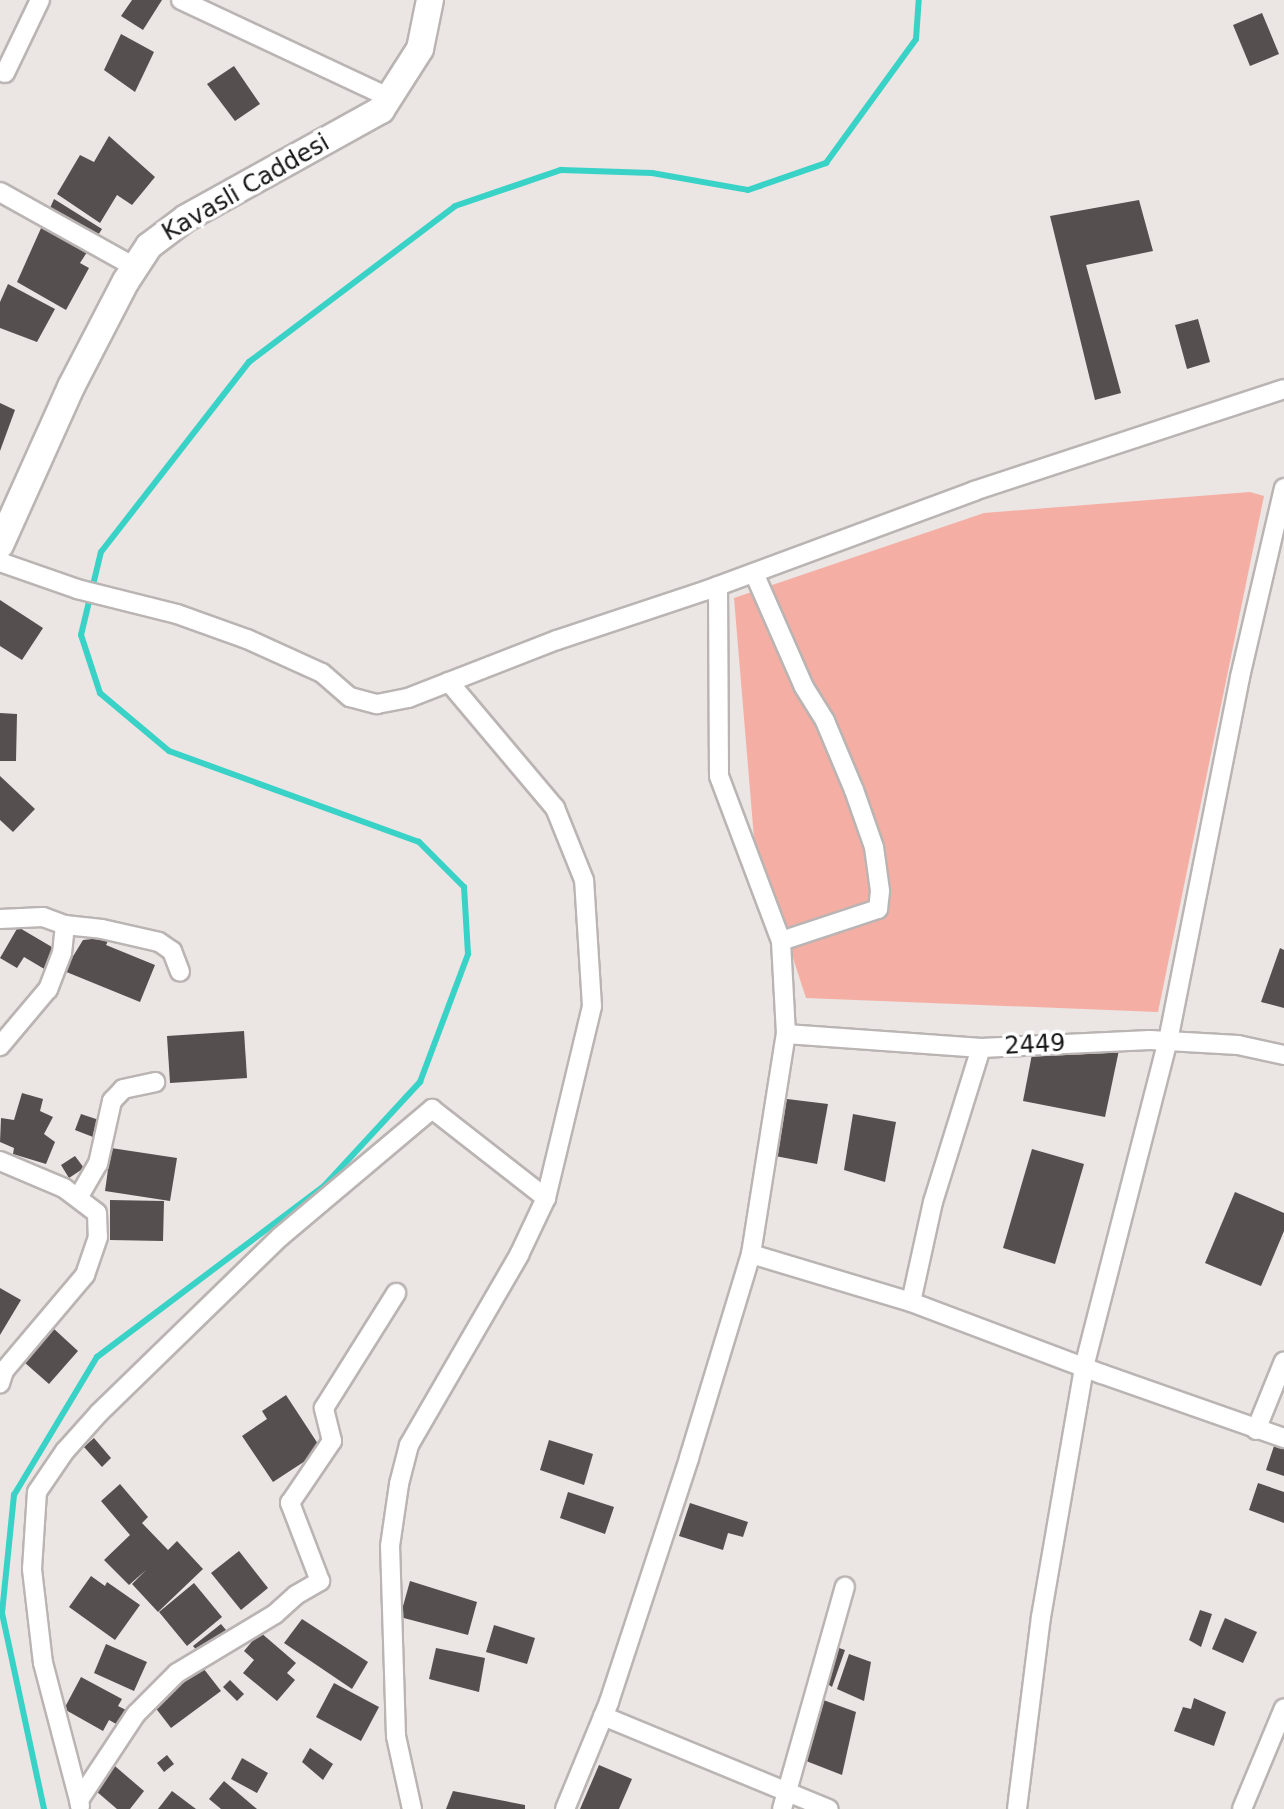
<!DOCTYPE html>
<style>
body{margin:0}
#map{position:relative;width:1284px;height:1809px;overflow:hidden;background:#ebe5e4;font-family:"DejaVu Sans",sans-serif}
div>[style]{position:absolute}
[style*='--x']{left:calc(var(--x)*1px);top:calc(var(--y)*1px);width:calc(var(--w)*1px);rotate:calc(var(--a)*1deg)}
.green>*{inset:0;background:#f5aea3}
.stream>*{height:6px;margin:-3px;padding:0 3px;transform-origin:3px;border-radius:3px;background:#39d2c7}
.building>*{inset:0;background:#55504f}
.roads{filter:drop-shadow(2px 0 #bab4b3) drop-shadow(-2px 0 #bab4b3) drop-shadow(0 2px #bab4b3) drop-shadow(0 -2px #bab4b3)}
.street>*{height:18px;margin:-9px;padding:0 9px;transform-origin:9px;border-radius:9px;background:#fff}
.secondary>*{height:26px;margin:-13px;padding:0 13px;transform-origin:13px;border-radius:13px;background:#fff}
span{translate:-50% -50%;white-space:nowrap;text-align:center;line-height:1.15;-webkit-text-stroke:7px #fff;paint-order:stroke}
.street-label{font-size:24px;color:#171515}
</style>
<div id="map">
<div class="green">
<div style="clip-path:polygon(1250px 492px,1264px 496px,1158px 1012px,806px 998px,754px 838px,734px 598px,984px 513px)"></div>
</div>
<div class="stream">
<div style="--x:44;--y:1809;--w:200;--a:-102.1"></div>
<div style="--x:2;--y:1613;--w:119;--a:-84.2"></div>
<div style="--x:14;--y:1495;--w:161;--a:-59"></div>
<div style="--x:97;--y:1357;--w:284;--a:-37"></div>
<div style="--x:324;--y:1186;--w:142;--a:-47.3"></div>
<div style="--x:420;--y:1082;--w:137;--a:-69.4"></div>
<div style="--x:468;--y:954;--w:67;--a:-93.4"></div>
<div style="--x:464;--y:887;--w:64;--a:-135"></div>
<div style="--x:419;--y:842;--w:266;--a:-160"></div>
<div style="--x:169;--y:751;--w:90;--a:-140"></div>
<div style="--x:100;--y:693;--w:61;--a:-108.1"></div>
<div style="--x:81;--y:635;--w:85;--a:-76.5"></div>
<div style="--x:101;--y:552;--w:241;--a:-52.1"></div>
<div style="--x:249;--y:362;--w:258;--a:-37.1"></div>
<div style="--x:455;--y:206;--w:112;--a:-18.8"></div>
<div style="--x:561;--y:170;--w:91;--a:1.9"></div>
<div style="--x:652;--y:173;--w:97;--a:10"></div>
<div style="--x:748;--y:190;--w:83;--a:-19.1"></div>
<div style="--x:826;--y:163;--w:153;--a:-54"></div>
<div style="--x:916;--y:39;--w:39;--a:-86"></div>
</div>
<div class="building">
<div style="clip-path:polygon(132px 0,162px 0,143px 30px,121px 16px)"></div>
<div style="clip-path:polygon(1262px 13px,1279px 54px,1250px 66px,1233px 25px)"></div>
<div style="clip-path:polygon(121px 34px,154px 52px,135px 92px,104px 70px)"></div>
<div style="clip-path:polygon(234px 66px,260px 104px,235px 121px,207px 84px)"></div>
<div style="clip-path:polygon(109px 136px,155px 177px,132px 205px,117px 195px,100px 223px,57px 194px,80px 155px,94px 162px)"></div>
<div style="clip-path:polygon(54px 199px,102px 229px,80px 263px,89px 268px,66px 310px,17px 282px)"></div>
<div style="clip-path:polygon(1139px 200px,1153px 251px,1086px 265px,1121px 393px,1095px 400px,1050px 216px)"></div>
<div style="clip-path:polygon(8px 284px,55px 309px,37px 342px,0 328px,0 302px)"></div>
<div style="clip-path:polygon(1198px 319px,1210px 362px,1187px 369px,1175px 325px)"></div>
<div style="clip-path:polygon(0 403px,15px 410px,0 451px)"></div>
<div style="clip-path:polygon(0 600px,43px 628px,22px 660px,0 646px)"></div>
<div style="clip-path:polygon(0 713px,17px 714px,16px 761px,0 761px)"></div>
<div style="clip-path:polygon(0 776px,35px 809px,13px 832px,0 820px)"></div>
<div style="clip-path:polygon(18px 927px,57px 950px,46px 970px,24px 957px,17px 968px,0 958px)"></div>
<div style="clip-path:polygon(110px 937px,106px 945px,155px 965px,140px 1002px,64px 971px,83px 940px)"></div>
<div style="clip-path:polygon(1280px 948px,1284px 950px,1284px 1008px,1261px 1002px)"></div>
<div style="clip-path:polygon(244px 1031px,247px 1078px,170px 1083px,167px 1036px)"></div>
<div style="clip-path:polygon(1033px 1049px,1119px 1050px,1105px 1117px,1023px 1101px)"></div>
<div style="clip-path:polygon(22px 1093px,43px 1099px,40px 1111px,53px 1117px,44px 1134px,55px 1142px,46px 1164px,13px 1154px,14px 1148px,0 1142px,1px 1118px,14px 1120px)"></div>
<div style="clip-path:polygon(779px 1098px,828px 1104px,817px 1164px,770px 1155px)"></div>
<div style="clip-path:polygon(81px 1114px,99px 1120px,93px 1137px,75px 1130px)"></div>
<div style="clip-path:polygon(853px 1114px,896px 1122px,885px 1182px,844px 1170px)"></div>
<div style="clip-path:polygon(111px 1148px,177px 1158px,170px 1201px,105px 1191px)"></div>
<div style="clip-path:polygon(1032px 1149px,1084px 1164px,1055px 1264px,1003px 1248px)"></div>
<div style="clip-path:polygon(75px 1156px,84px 1168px,69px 1178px,61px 1165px)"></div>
<div style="clip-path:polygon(1235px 1192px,1284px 1213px,1284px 1231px,1261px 1286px,1205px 1263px)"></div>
<div style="clip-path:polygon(110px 1200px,164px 1201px,163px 1241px,110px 1240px)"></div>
<div style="clip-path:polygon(0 1288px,21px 1300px,0 1335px)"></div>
<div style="clip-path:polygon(53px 1328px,78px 1351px,49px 1384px,24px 1362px)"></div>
<div style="clip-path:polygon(286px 1395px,322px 1450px,273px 1482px,242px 1436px,267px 1419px,262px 1411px)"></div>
<div style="clip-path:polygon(94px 1438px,111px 1458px,102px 1467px,84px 1447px)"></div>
<div style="clip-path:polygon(549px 1440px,593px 1454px,584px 1485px,540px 1470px)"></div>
<div style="clip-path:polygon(1276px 1440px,1284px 1443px,1284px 1476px,1266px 1470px)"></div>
<div style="clip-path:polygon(1258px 1483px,1284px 1492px,1284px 1523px,1249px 1510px)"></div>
<div style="clip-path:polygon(120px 1484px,148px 1517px,142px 1523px,168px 1550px,177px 1541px,203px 1569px,158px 1612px,132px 1584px,146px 1570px,129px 1585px,104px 1560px,130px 1535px,101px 1501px)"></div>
<div style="clip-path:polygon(568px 1492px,614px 1507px,605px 1534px,560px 1518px)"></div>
<div style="clip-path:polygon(690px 1503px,748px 1522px,743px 1537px,728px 1533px,723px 1550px,679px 1536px)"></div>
<div style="clip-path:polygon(239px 1551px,268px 1588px,241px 1610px,211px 1573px)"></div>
<div style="clip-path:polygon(91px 1576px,105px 1586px,107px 1582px,140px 1605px,115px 1640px,69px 1607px)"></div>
<div style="clip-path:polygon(410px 1581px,477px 1602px,468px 1635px,400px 1617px)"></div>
<div style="clip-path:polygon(194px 1583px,222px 1617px,187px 1646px,159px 1612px)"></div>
<div style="clip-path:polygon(1200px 1610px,1212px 1614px,1201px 1647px,1189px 1640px)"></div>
<div style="clip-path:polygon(1225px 1618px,1257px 1632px,1243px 1663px,1212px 1649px)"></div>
<div style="clip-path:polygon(302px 1619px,368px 1662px,352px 1689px,284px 1643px)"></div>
<div style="clip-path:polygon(221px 1624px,226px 1630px,198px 1652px,193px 1646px)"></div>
<div style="clip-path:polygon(494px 1625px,535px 1638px,527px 1664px,486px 1652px)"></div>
<div style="clip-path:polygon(260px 1632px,296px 1663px,287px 1673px,295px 1680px,277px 1701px,243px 1673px,254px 1660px,244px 1651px)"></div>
<div style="clip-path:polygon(106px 1644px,147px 1662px,134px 1691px,94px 1673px)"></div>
<div style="clip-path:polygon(833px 1646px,845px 1650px,832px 1687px,822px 1680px)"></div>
<div style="clip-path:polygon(436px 1648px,485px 1658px,479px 1692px,429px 1679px)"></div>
<div style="clip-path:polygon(849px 1654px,871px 1662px,864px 1701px,837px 1689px)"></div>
<div style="clip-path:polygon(200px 1664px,221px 1691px,171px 1728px,151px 1702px)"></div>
<div style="clip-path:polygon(81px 1677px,122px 1699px,118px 1706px,126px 1710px,118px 1725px,109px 1720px,103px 1731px,64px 1709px)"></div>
<div style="clip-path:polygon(230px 1680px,244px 1694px,237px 1701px,223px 1687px)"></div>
<div style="clip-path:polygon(334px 1683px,379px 1707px,361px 1741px,316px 1717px)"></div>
<div style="clip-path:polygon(818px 1698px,856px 1712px,842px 1775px,801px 1759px)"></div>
<div style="clip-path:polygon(1194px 1698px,1226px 1712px,1214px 1746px,1174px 1731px,1183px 1707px,1191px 1709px)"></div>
<div style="clip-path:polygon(310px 1748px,333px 1764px,323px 1780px,302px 1762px)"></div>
<div style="clip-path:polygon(167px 1755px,174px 1764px,164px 1772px,157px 1763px)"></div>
<div style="clip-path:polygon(242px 1758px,268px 1773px,257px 1793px,231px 1779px)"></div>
<div style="clip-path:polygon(109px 1761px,144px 1791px,130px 1809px,117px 1809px,89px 1785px)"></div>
<div style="clip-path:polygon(599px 1765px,632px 1779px,619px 1809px,580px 1809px)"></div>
<div style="clip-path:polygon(224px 1781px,257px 1809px,221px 1809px,209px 1799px)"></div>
<div style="clip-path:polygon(172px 1791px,196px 1809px,158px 1809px)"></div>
<div style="clip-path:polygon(453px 1791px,525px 1805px,525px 1809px,446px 1809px)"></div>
</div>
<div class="roads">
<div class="street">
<div style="--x:181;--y:0;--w:231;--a:25.1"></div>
<div style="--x:5;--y:73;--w:81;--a:-64.4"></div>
<div style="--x:0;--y:192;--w:154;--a:29.1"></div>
<div style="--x:0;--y:562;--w:82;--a:19.3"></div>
<div style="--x:77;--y:589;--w:103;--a:14"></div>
<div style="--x:177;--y:614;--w:74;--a:19.7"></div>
<div style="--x:247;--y:639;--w:82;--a:24.4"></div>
<div style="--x:322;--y:673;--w:37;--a:41"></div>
<div style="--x:350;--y:697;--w:28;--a:15"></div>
<div style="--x:377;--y:704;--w:32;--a:-11"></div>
<div style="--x:408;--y:698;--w:160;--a:-21.3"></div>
<div style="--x:557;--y:640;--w:158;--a:-18.4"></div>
<div style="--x:707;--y:590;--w:285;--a:-20.3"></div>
<div style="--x:974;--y:491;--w:326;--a:-18.2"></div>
<div style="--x:754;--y:573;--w:124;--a:66.3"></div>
<div style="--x:804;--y:687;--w:40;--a:58"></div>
<div style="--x:825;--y:721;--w:75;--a:67.2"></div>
<div style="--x:854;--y:790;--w:60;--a:70.7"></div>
<div style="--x:874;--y:847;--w:44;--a:82.2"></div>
<div style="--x:880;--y:891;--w:18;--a:96"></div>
<div style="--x:878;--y:909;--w:102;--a:161.7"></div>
<div style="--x:0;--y:919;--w:43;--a:-2.7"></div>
<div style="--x:43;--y:917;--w:23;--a:20"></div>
<div style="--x:65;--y:925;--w:28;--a:96"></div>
<div style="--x:62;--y:953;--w:39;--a:111"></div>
<div style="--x:48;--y:989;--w:75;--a:130.1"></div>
<div style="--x:65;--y:925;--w:37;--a:6"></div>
<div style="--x:102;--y:929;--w:58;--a:12.8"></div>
<div style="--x:159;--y:942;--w:16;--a:35"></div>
<div style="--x:172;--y:951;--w:22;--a:69"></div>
<div style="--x:786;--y:1034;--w:196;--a:4.1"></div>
<div style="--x:981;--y:1048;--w:169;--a:-2.7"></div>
<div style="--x:1150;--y:1040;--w:88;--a:3.3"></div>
<div style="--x:1238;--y:1045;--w:47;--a:12.3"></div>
<div style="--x:0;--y:1161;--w:69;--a:22.9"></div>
<div style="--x:64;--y:1188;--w:41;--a:37.1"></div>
<div style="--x:97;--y:1213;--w:24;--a:88"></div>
<div style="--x:98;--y:1237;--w:40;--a:108.9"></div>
<div style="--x:85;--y:1275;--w:126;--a:130.2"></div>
<div style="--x:4;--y:1371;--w:13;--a:108"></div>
<div style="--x:78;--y:1198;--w:39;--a:-60"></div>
<div style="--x:98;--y:1164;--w:65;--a:-77.5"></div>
<div style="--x:112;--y:1101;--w:16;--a:-47"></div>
<div style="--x:123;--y:1089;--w:33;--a:-12"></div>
<div style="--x:751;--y:1254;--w:167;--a:16.7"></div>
<div style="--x:911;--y:1302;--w:204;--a:20.7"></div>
<div style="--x:1102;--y:1374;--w:193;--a:19.4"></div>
<div style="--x:911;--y:1302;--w:102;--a:-77.6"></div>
<div style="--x:933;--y:1202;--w:161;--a:-72.7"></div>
<div style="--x:1256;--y:1430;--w:74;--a:-67.9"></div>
<div style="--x:603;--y:1716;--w:244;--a:22.4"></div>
<div style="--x:79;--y:1800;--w:142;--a:-104.7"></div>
<div style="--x:43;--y:1663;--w:95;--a:-96.7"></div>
<div style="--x:32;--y:1569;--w:77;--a:-86.3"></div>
<div style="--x:37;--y:1492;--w:50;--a:-55.7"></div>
<div style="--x:65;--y:1451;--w:51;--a:-48.2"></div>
<div style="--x:99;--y:1413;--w:252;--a:-44.2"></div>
<div style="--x:280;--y:1237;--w:199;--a:-40.1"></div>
<div style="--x:432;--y:1109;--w:145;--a:38"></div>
<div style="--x:80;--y:1806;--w:6;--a:-99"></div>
<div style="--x:79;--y:1800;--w:103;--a:-56.5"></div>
<div style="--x:136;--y:1714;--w:58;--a:-45"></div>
<div style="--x:177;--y:1673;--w:114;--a:-31"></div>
<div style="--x:275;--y:1614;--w:28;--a:-42"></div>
<div style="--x:296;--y:1595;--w:28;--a:-30"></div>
<div style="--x:320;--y:1581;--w:84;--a:-111"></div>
<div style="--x:290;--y:1503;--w:75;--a:-55.9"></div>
<div style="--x:332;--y:1441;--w:34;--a:-104"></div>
<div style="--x:324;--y:1408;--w:136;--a:-57.9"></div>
<div style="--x:412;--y:1809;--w:75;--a:-102.4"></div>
<div style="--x:396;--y:1736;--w:190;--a:-91.8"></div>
<div style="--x:390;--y:1546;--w:63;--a:-81.7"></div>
<div style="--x:399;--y:1484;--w:40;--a:-75.6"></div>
<div style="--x:409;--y:1445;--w:220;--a:-59.9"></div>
<div style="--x:519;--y:1255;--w:63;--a:-64.7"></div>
<div style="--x:546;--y:1198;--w:197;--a:-76.5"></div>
<div style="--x:592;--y:1006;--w:126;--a:-93.6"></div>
<div style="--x:584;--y:880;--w:78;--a:-111.9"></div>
<div style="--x:555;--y:808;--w:165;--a:-130.1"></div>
<div style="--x:565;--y:1809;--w:116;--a:-67.6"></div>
<div style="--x:609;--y:1702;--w:257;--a:-71.8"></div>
<div style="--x:689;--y:1458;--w:213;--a:-73.1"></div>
<div style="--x:751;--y:1254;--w:223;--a:-81"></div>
<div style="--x:786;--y:1034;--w:93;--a:-93.1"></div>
<div style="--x:781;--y:941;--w:176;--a:-110.6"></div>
<div style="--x:719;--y:776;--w:190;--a:-90.3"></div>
<div style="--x:782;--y:1809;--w:231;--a:-74.2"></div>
<div style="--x:1017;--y:1809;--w:193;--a:-82.9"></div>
<div style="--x:1041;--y:1617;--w:254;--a:-80.2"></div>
<div style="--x:1084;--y:1367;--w:337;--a:-75.6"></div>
<div style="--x:1168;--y:1041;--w:371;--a:-78.8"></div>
<div style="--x:1240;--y:677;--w:194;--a:-76.9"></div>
<div style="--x:1242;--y:1809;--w:109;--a:-67.4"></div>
</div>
<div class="secondary">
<div style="--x:0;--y:545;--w:173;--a:-65.8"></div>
<div style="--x:71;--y:387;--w:119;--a:-62.6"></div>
<div style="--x:126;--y:281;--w:42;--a:-56.7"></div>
<div style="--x:149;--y:246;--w:46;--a:-37.1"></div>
<div style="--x:186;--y:218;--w:223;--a:-29"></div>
<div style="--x:381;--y:110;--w:72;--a:-57.4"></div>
<div style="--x:420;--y:49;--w:50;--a:-78.5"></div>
</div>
</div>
<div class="street-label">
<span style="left:246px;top:188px;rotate:-30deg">Kavasli Caddesi</span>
<span style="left:1035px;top:1045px;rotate:-3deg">2449</span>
</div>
</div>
